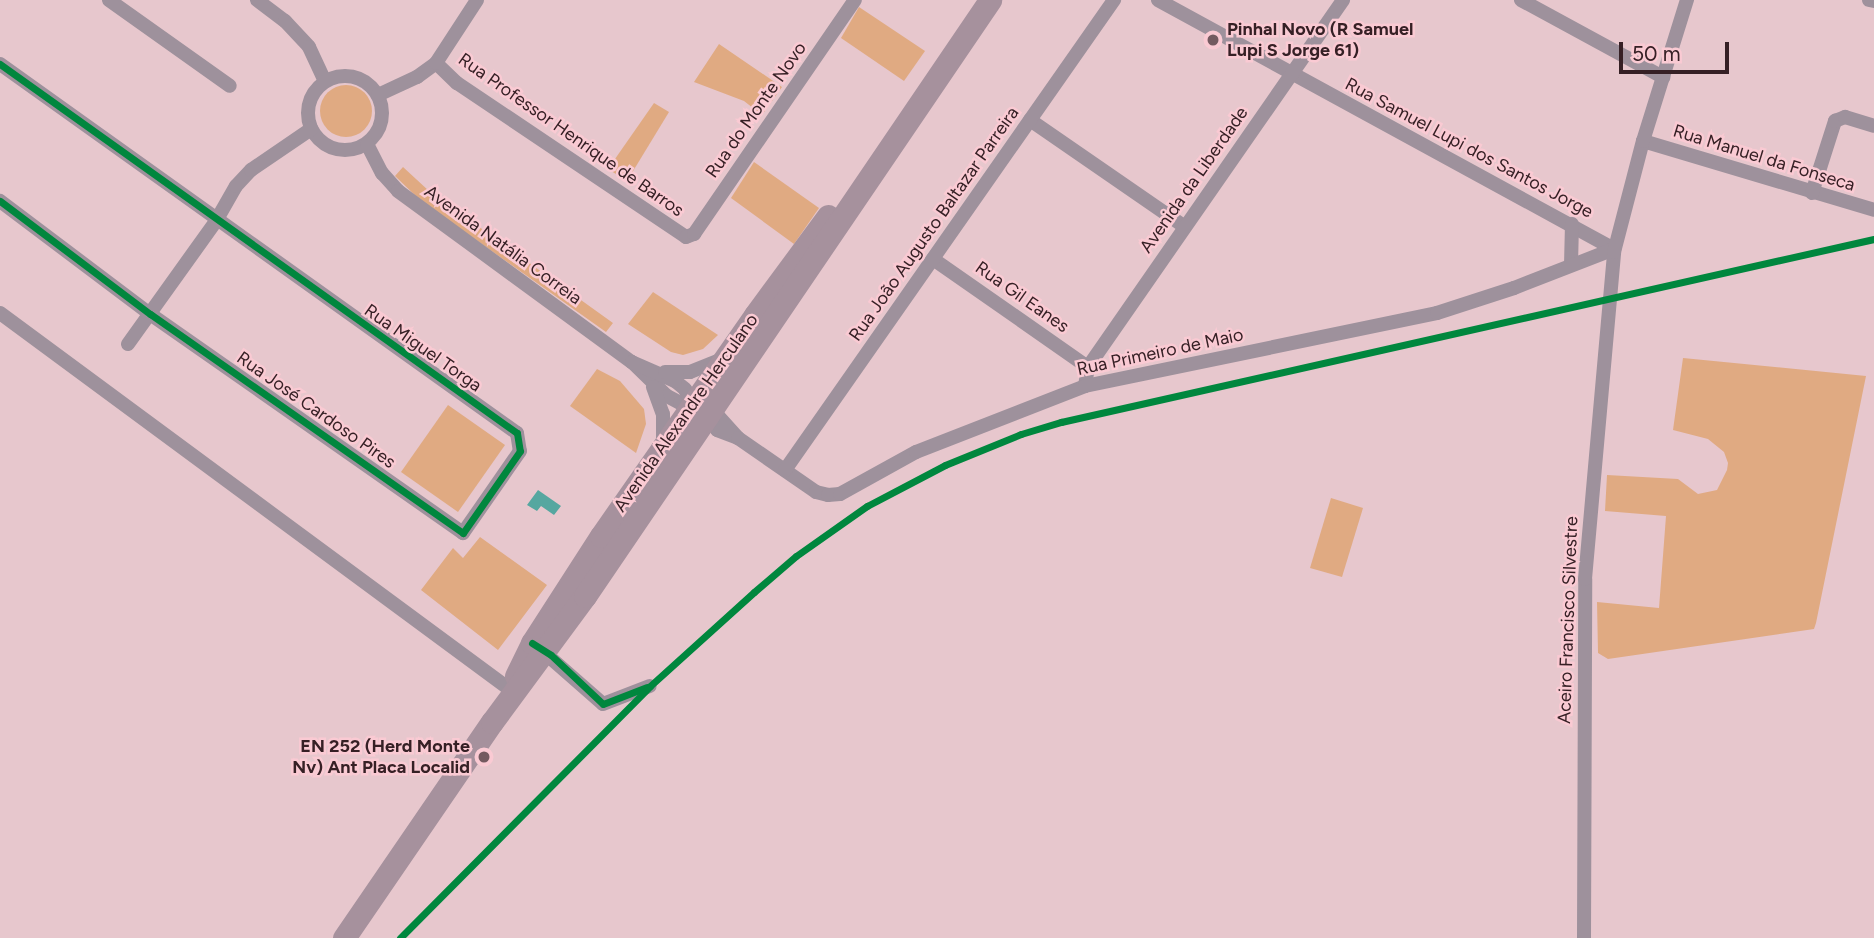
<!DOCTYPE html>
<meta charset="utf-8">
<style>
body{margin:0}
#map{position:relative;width:1874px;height:938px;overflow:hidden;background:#e7c7cd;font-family:Figtree,sans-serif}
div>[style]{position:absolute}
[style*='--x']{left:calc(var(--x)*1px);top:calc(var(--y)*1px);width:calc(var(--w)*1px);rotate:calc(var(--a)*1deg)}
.green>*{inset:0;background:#e0aa82}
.round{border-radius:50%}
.water>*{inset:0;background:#56a7a0}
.minor>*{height:14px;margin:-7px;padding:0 7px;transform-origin:7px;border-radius:7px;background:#9e919c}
.minor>.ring{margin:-7px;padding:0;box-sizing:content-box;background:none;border:14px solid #9e919c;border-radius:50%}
.primary>*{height:23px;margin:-11.5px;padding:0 11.5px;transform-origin:11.5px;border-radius:11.5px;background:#a6919d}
.cycleway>*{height:7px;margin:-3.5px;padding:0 3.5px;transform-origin:3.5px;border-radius:3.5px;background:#00873e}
.dots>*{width:19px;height:19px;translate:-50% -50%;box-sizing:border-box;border:4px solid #facad3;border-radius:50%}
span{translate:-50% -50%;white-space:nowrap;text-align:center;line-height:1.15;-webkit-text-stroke:5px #facad3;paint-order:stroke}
.poi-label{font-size:18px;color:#362025;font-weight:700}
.left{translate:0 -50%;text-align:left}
.right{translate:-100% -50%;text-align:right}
.street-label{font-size:18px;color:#362025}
.scale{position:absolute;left:1619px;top:42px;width:110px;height:32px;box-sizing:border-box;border:4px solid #362025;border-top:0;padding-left:9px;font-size:21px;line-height:24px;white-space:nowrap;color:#362025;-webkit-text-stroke:5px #facad3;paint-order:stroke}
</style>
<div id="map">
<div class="green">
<div style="clip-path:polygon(859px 7px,925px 51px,904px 81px,841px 38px)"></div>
<div style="clip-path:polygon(719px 44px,782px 87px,762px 115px,744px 101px,694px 82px)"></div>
<div class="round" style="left:320px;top:85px;width:52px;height:52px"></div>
<div style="clip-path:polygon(654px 103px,669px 112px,627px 181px,608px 169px)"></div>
<div style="clip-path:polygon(754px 162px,819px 208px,794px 244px,731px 198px)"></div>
<div style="clip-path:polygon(403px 167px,429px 191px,613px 323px,606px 332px,421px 201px,395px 176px)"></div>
<div style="clip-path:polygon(653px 292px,718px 335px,703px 349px,683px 355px,671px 352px,628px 324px)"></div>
<div style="clip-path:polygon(1683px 358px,1866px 376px,1816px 623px,1814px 629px,1608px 659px,1598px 653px,1597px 602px,1659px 608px,1666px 516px,1605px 511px,1607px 475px,1678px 479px,1698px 494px,1717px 490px,1727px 470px,1728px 463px,1724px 452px,1708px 439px,1673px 430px)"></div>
<div style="clip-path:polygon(597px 369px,620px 381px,644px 409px,646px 424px,636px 453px,570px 406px)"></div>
<div style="clip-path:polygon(448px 405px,505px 445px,458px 512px,401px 472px)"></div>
<div style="clip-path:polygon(1331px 498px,1363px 508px,1342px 577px,1310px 568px)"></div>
<div style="clip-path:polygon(480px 537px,547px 585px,498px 650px,421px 590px,453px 548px,463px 558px)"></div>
</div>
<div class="water">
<div style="clip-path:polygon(538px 490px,561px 506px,554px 515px,541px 506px,537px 511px,527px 505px)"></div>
</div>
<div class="minor">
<div style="--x:109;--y:0;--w:148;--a:35.4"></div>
<div style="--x:257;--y:0;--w:35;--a:37"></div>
<div style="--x:285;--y:21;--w:35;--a:47"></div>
<div style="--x:309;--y:47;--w:38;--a:65"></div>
<div style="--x:1158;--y:0;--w:520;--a:28.64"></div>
<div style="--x:1521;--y:0;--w:162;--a:28.5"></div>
<div style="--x:1869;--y:0;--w:5;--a:11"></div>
<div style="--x:436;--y:63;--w:29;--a:44"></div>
<div style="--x:457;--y:83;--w:276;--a:33.9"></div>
<div style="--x:686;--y:237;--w:9;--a:-21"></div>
<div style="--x:694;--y:234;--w:284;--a:-55.5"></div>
<div style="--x:0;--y:64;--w:635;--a:35.52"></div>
<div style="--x:517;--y:433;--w:18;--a:81"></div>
<div style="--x:520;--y:451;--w:100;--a:124.8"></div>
<div style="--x:463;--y:533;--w:382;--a:-145"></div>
<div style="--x:150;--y:314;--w:188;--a:-143"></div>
<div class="ring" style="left:308px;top:76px;width:60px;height:60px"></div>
<div style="--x:378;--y:95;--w:43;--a:-24.8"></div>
<div style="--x:417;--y:77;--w:24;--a:-36"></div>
<div style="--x:436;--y:63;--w:75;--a:-56.9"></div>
<div style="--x:1030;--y:120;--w:188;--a:34.6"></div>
<div style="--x:1643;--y:141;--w:241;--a:16.6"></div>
<div style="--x:367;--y:144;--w:33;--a:63"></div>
<div style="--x:382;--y:173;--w:24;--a:48"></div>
<div style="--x:398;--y:191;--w:290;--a:36.2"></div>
<div style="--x:632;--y:362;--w:49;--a:44.2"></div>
<div style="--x:667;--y:396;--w:15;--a:28"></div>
<div style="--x:680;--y:403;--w:12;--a:9"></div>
<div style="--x:692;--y:405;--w:17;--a:-114"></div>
<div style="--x:685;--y:389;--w:13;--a:-141"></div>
<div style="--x:675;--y:381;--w:47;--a:-156.2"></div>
<div style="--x:1812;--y:193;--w:76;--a:-72.3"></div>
<div style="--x:1835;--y:121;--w:11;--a:-22"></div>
<div style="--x:1845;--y:117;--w:30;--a:17"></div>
<div style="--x:933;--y:259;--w:189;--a:34.9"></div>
<div style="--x:1571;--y:265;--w:41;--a:-88.6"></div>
<div style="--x:0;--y:313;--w:641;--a:36.44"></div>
<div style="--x:128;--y:344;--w:151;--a:-54.4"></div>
<div style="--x:216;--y:221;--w:40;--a:-60.3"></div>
<div style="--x:236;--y:186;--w:22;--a:-47"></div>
<div style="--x:251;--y:170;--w:73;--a:-34.3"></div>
<div style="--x:665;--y:372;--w:25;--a:0"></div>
<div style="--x:690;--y:372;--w:31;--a:-22"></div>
<div style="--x:1085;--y:386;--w:19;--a:-81"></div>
<div style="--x:1088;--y:367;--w:447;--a:-55.2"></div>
<div style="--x:653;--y:387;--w:29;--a:70"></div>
<div style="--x:663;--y:414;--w:31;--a:90"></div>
<div style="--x:738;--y:438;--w:22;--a:-159"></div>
<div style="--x:717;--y:430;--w:17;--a:-123"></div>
<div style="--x:708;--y:416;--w:11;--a:5"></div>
<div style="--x:719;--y:417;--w:28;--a:48"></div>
<div style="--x:738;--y:438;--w:95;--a:34.7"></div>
<div style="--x:816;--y:492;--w:12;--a:14"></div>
<div style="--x:828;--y:495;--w:12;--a:-5"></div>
<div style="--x:840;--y:494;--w:87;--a:-28.9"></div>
<div style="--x:916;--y:452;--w:181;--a:-21.3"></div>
<div style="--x:1085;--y:386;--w:359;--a:-11.7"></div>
<div style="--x:1437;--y:313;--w:81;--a:-18"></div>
<div style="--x:1514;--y:288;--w:107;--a:-21.3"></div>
<div style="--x:785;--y:470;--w:574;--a:-55.01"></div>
<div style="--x:538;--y:647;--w:86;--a:41.2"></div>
<div style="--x:603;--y:704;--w:50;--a:-21"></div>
<div style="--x:1584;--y:938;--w:359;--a:-89.8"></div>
<div style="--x:1585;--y:579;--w:328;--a:-84.9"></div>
<div style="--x:1614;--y:252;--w:115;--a:-75.4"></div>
<div style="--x:1643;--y:141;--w:148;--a:-72.7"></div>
</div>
<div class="primary">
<div style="--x:516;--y:676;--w:37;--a:-64"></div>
<div style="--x:532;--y:643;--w:127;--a:-57.2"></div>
<div style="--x:601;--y:536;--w:269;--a:-55.1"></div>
<div style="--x:755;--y:315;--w:123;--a:-53.6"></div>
<div style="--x:344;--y:938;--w:262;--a:-55.6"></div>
<div style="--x:492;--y:722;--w:157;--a:-53.6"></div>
<div style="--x:585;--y:596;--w:721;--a:-55.8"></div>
</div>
<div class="cycleway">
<div style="--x:0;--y:64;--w:635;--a:35.52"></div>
<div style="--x:517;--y:433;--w:18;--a:81"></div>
<div style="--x:520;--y:451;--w:100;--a:124.8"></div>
<div style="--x:463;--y:533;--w:382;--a:-145"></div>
<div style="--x:150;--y:314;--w:188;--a:-143"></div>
<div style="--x:532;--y:643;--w:22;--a:32"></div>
<div style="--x:551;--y:655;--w:71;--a:43.3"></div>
<div style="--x:603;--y:704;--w:47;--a:-21.1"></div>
<div style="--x:400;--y:938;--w:355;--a:-45.2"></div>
<div style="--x:650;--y:686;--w:140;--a:-42.1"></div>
<div style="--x:754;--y:592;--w:55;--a:-40.6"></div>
<div style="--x:796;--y:556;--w:87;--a:-35.2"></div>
<div style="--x:867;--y:506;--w:88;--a:-27.7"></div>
<div style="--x:945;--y:465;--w:82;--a:-22.2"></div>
<div style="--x:1021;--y:434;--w:42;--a:-16.7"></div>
<div style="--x:1061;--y:422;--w:833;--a:-12.69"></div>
</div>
<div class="dots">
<div style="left:1213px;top:40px;background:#745a60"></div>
<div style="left:484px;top:757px;background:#745a60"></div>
</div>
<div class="poi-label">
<span class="left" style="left:1227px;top:40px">Pinhal Novo (R Samuel<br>Lupi S Jorge 61)</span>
<span class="right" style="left:470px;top:757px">EN 252 (Herd Monte<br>Nv) Ant Placa Localid</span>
</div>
<div class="street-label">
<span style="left:756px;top:110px;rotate:-55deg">Rua do Monte Novo</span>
<span style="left:571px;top:135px;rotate:35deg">Rua Professor Henrique de Barros</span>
<span style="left:1469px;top:148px;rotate:28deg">Rua Samuel Lupi dos Santos Jorge</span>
<span style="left:1764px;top:158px;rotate:17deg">Rua Manuel da Fonseca</span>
<span style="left:1194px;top:180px;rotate:-55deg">Avenida da Liberdade</span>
<span style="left:934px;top:224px;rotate:-55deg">Rua João Augusto Baltazar Parreira</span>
<span style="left:503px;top:245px;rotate:36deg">Avenida Natália Correia</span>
<span style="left:1022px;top:297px;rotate:35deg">Rua Gil Eanes</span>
<span style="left:423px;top:348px;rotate:35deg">Rua Miguel Torga</span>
<span style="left:1160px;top:352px;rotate:-12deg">Rua Primeiro de Maio</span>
<span style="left:316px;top:410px;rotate:35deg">Rua José Cardoso Pires</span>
<span style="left:686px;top:413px;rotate:-55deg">Avenida Alexandre Herculano</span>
<span style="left:1568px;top:620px;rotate:-88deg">Aceiro Francisco Silvestre</span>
</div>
<div class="scale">50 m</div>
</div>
